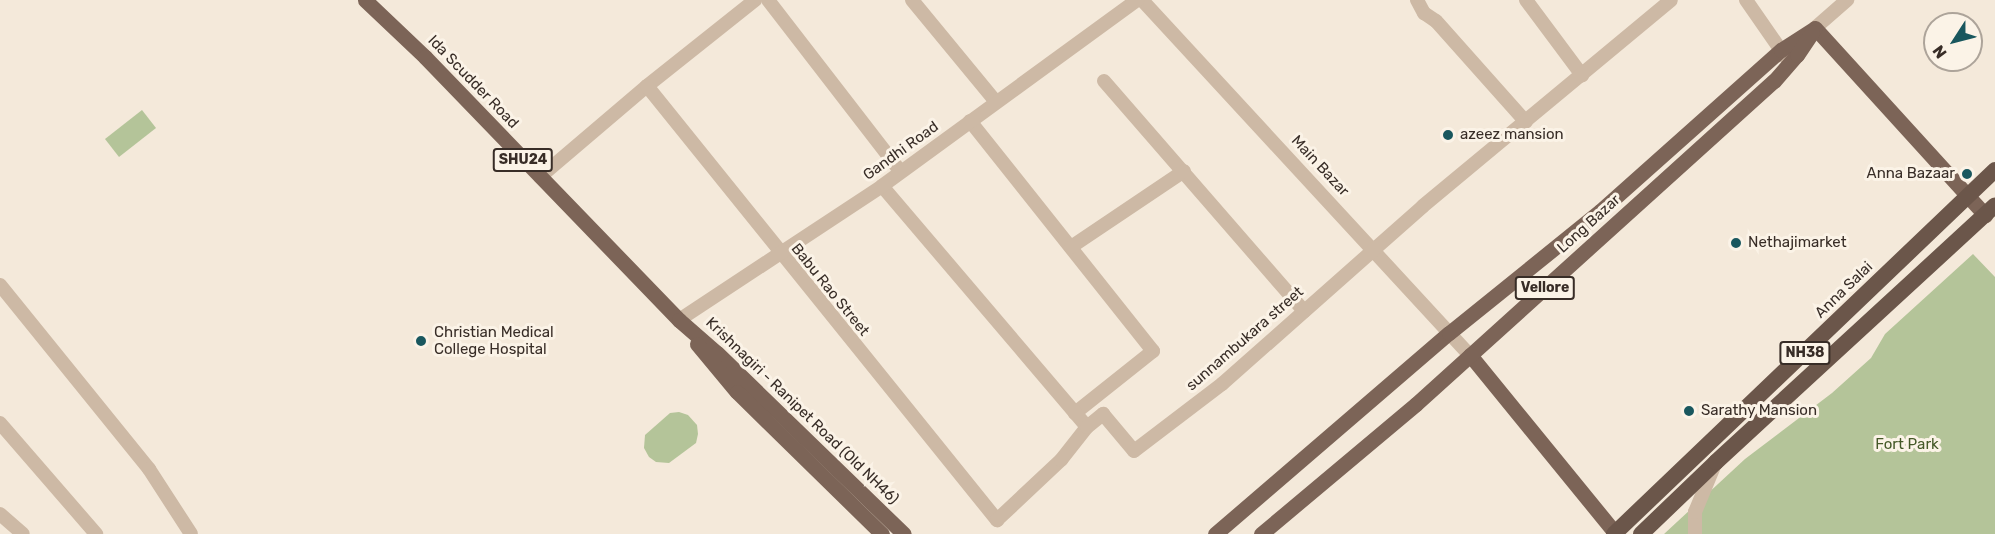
<!DOCTYPE html>
<style>
body{margin:0}
#map{position:relative;width:1995px;height:534px;overflow:hidden;background:#f4e9da;font-family:Rubik,sans-serif}
div>[style]{position:absolute}
[style*='--x']{left:calc(var(--x)*1px);top:calc(var(--y)*1px);width:calc(var(--w)*1px);rotate:calc(var(--a)*1deg)}
.green>*{inset:0;background:#b4c499}
.minor>*{height:14px;margin:-7px;padding:0 7px;transform-origin:7px;border-radius:7px;background:#cdb9a5}
.primary>*{height:15px;margin:-7.5px;padding:0 7.5px;transform-origin:7.5px;border-radius:7.5px;background:#7c6457}
.trunk>*{height:16px;margin:-8px;padding:0 8px;transform-origin:8px;border-radius:8px;background:#6b564a}
.dots>*{width:16px;height:16px;translate:-50% -50%;box-sizing:border-box;border:3px solid #fbf3e7;border-radius:50%}
span{translate:-50% -50%;white-space:nowrap;text-align:center;line-height:1.15;-webkit-text-stroke:6px #fbf3e7;paint-order:stroke}
.shield-label span{padding:2px 4px;background:#fbf3e7;border:2px solid;border-radius:4px;-webkit-text-stroke-width:0}
.shield-label{font-size:14px;color:#382d27;font-weight:700}
.street-label{font-size:15px;color:#382d27}
.poi-label{font-size:15px;color:#382d27}
.left{translate:0 -50%;text-align:left}
.right{translate:-100% -50%;text-align:right}
.park-label{font-size:15px;color:#455928}
.north{position:absolute;left:1923px;top:12px;width:60px;height:60px;box-sizing:border-box;background:#fbf3e7;border:2px solid #ada49a;border-radius:50%;rotate:234deg;font-size:16px;font-weight:700;line-height:24px;text-align:center;color:#382d27}
.north::after{content:'';display:block;margin:auto;width:21px;height:27px;background:#19575e;clip-path:polygon(50% 0,100% 100%,50% 72%,0 100%)}
</style>
<div id="map">
<div class="green">
<div style="clip-path:polygon(142px 110px,156px 128px,119px 157px,105px 139px)"></div>
<div style="clip-path:polygon(1973px 254px,1995px 277px,1995px 534px,1664px 534px,1745px 459px,1832px 393px,1871px 358px,1885px 334px)"></div>
<div style="clip-path:polygon(679px 412px,688px 415px,697px 425px,698px 434px,696px 443px,669px 463px,656px 462px,649px 457px,644px 448px,645px 435px,670px 413px)"></div>
</div>
<div class="minor">
<div style="--x:768;--y:0;--w:217;--a:52.3"></div>
<div style="--x:912;--y:0;--w:132;--a:50.5"></div>
<div style="--x:1142;--y:0;--w:483;--a:47.3"></div>
<div style="--x:1417;--y:0;--w:15;--a:62"></div>
<div style="--x:1424;--y:13;--w:14;--a:34"></div>
<div style="--x:1436;--y:21;--w:135;--a:48.3"></div>
<div style="--x:1526;--y:0;--w:94;--a:53.3"></div>
<div style="--x:1746;--y:0;--w:72;--a:55.2"></div>
<div style="--x:1815;--y:28;--w:43;--a:-41.2"></div>
<div style="--x:1104;--y:81;--w:305;--a:49"></div>
<div style="--x:647;--y:86;--w:138;--a:-38.5"></div>
<div style="--x:970;--y:121;--w:294;--a:51.5"></div>
<div style="--x:1153;--y:351;--w:100;--a:141.5"></div>
<div style="--x:540;--y:177;--w:140;--a:-40.4"></div>
<div style="--x:647;--y:86;--w:558;--a:51.12"></div>
<div style="--x:997;--y:520;--w:88;--a:-43.2"></div>
<div style="--x:1061;--y:460;--w:42;--a:-51.8"></div>
<div style="--x:882;--y:186;--w:316;--a:49.6"></div>
<div style="--x:1087;--y:427;--w:21;--a:-39"></div>
<div style="--x:1103;--y:414;--w:48;--a:50"></div>
<div style="--x:1134;--y:451;--w:111;--a:-37.3"></div>
<div style="--x:1222;--y:384;--w:268;--a:-41.5"></div>
<div style="--x:1423;--y:206;--w:322;--a:-39.7"></div>
<div style="--x:1071;--y:247;--w:136;--a:-33.9"></div>
<div style="--x:0;--y:285;--w:237;--a:51"></div>
<div style="--x:149;--y:469;--w:77;--a:57.1"></div>
<div style="--x:679;--y:320;--w:243;--a:-33.4"></div>
<div style="--x:882;--y:186;--w:316;--a:-36.1"></div>
<div style="--x:0;--y:423;--w:147;--a:49.1"></div>
<div style="--x:0;--y:514;--w:30;--a:41"></div>
<div style="--x:1695;--y:534;--w:22;--a:-90"></div>
<div style="--x:1695;--y:512;--w:52;--a:-67.4"></div>
</div>
<div class="primary">
<div style="--x:365;--y:0;--w:83;--a:43.5"></div>
<div style="--x:425;--y:57;--w:366;--a:46"></div>
<div style="--x:679;--y:320;--w:50;--a:41"></div>
<div style="--x:717;--y:353;--w:260;--a:44.1"></div>
<div style="--x:1815;--y:28;--w:253;--a:47.7"></div>
<div style="--x:697;--y:344;--w:62;--a:50.2"></div>
<div style="--x:737;--y:392;--w:203;--a:44.4"></div>
<div style="--x:1470;--y:355;--w:230;--a:50.8"></div>
<div style="--x:1215;--y:534;--w:308;--a:-40.7"></div>
<div style="--x:1449;--y:333;--w:194;--a:-38.9"></div>
<div style="--x:1600;--y:211;--w:242;--a:-41.7"></div>
<div style="--x:1781;--y:50;--w:40;--a:-32.9"></div>
<div style="--x:1261;--y:534;--w:202;--a:-40"></div>
<div style="--x:1416;--y:404;--w:482;--a:-42.1"></div>
<div style="--x:1774;--y:81;--w:35;--a:-49"></div>
<div style="--x:1797;--y:55;--w:27;--a:-56"></div>
</div>
<div class="trunk">
<div style="--x:1614;--y:534;--w:527;--a:-43.69"></div>
<div style="--x:1641;--y:534;--w:104;--a:-43.8"></div>
<div style="--x:1716;--y:462;--w:379;--a:-42.6"></div>
</div>
<div class="dots">
<div style="left:1448px;top:135px;background:#19575e"></div>
<div style="left:1967px;top:174px;background:#19575e"></div>
<div style="left:1736px;top:243px;background:#19575e"></div>
<div style="left:421px;top:341px;background:#19575e"></div>
<div style="left:1689px;top:411px;background:#19575e"></div>
</div>
<div class="shield-label">
<span style="left:523px;top:160px">SHU24</span>
<span style="left:1545px;top:288px">Vellore</span>
<span style="left:1805px;top:353px">NH38</span>
</div>
<div class="street-label">
<span style="left:473px;top:82px;rotate:46deg">Ida Scudder Road</span>
<span style="left:901px;top:151px;rotate:-36deg">Gandhi Road</span>
<span style="left:1320px;top:166px;rotate:47deg">Main Bazar</span>
<span style="left:1589px;top:224px;rotate:-42deg">Long Bazar</span>
<span style="left:830px;top:290px;rotate:51deg">Babu Rao Street</span>
<span style="left:1844px;top:290px;rotate:-44deg">Anna Salai</span>
<span style="left:1245px;top:339px;rotate:-41deg">sunnambukara street</span>
<span style="left:802px;top:411px;rotate:44deg">Krishnagiri - Ranipet Road (Old NH46)</span>
</div>
<div class="poi-label">
<span class="left" style="left:1460px;top:135px">azeez mansion</span>
<span class="right" style="left:1955px;top:174px">Anna Bazaar</span>
<span class="left" style="left:1748px;top:243px">Nethajimarket</span>
<span class="left" style="left:434px;top:341px">Christian Medical<br>College Hospital</span>
<span class="left" style="left:1701px;top:411px">Sarathy Mansion</span>
</div>
<div class="park-label">
<span style="left:1907px;top:445px">Fort Park</span>
</div>
<div class="north">N</div>
</div>
